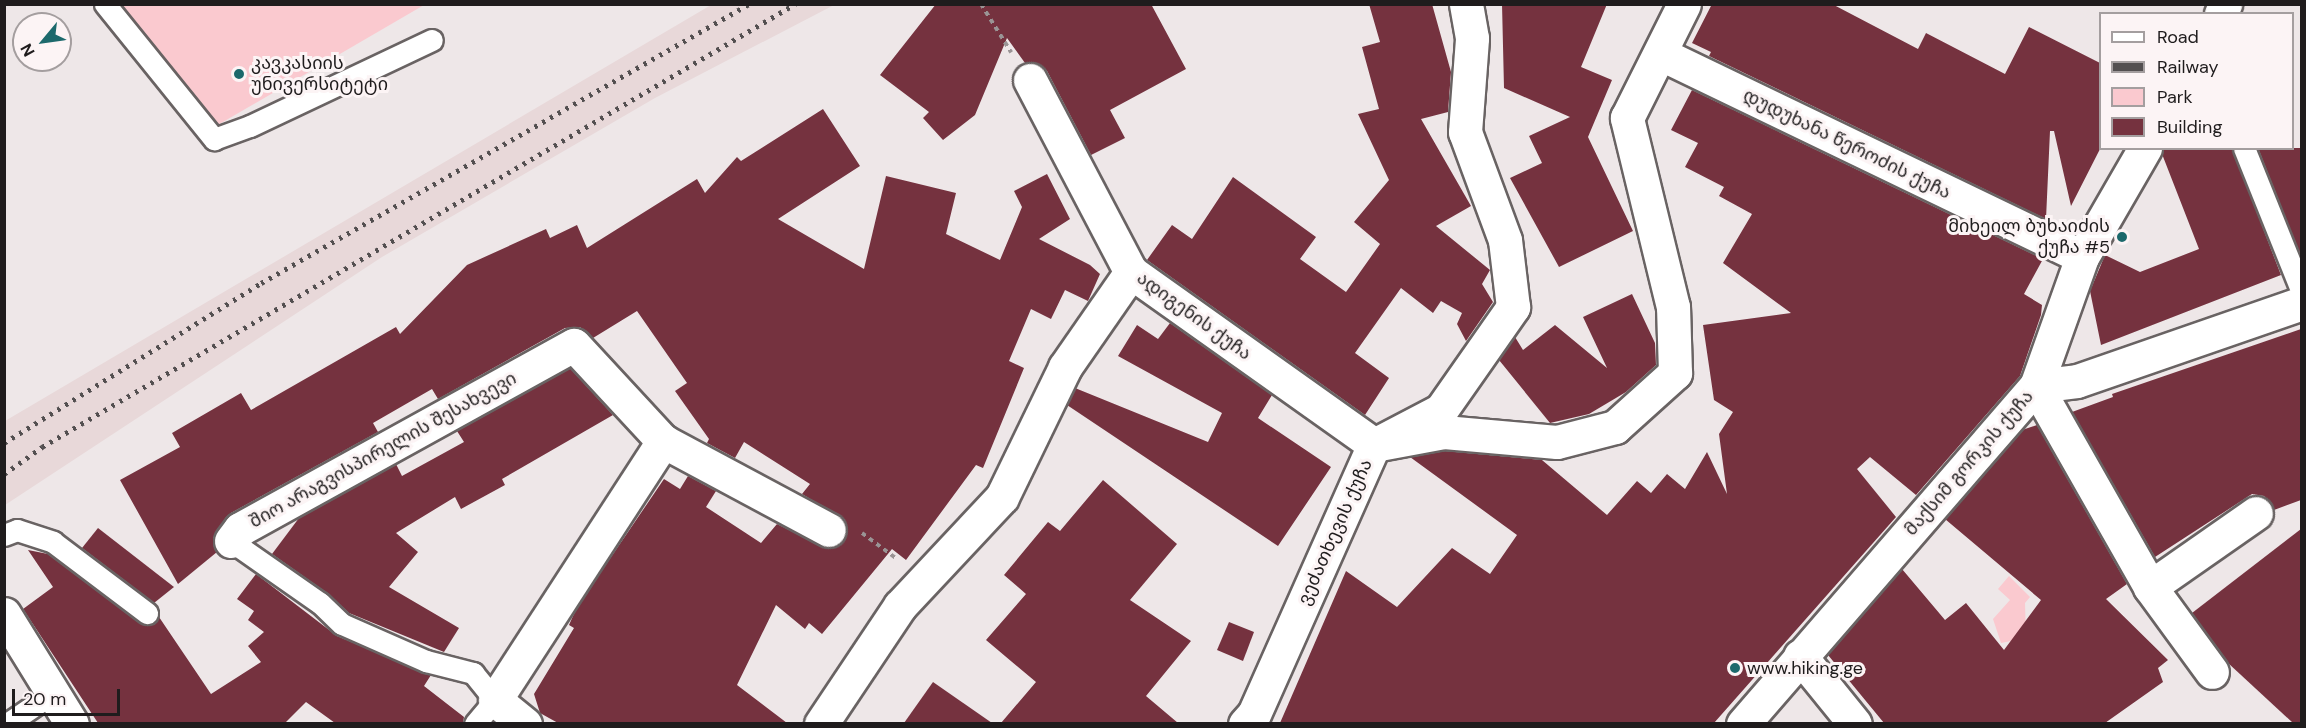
<!DOCTYPE html>
<meta charset="utf-8">
<style>
body{margin:0}
#map{position:relative;width:2306px;height:728px;overflow:hidden;background:#eee7e8;font-family:"DM Sans","Noto Sans Georgian",sans-serif}
div>[style]{position:absolute}
[style*='--x']{left:calc(var(--x)*1px);top:calc(var(--y)*1px);width:calc(var(--w)*1px);rotate:calc(var(--a)*1deg)}
.built>*{inset:0;background:#e8d8d9}
.green>*{inset:0;background:#fac9cf}
.building>*{inset:0;background:#75323f}
.path>*{height:4px;margin-top:-2px;transform-origin:0;background:repeating-linear-gradient(90deg,#9a9495 0 4.5px,transparent 0 9px)}
.roads{filter:drop-shadow(2px 0 #696363) drop-shadow(-2px 0 #696363) drop-shadow(0 2px #696363) drop-shadow(0 -2px #696363)}
.service>*{height:21px;margin:-10.5px;padding:0 10.5px;transform-origin:10.5px;border-radius:10.5px;background:#fff}
.minor>*{height:33px;margin:-16.5px;padding:0 16.5px;transform-origin:16.5px;border-radius:16.5px;background:#fff}
.tertiary>*{height:33px;margin:-16.5px;padding:0 16.5px;transform-origin:16.5px;border-radius:16.5px;background:#fff}
.rail>*{height:4.5px;margin-top:-2.25px;transform-origin:0;background:repeating-linear-gradient(90deg,#534f50 0 3px,transparent 0 9px)}
.dots>*{width:16px;height:16px;translate:-50% -50%;box-sizing:border-box;border:3px solid #fcf4f5;border-radius:50%}
span{translate:-50% -50%;white-space:nowrap;text-align:center;line-height:1.15;-webkit-text-stroke:6px #fcf4f5;paint-order:stroke}
.poi-label{font-size:18px;color:#1f1c1d}
.left{translate:0 -50%;text-align:left}
.right{translate:-100% -50%;text-align:right}
.street-label{font-size:18px;color:#1f1c1d}
.frame{position:absolute;inset:0;border:6px solid #1f1c1d;pointer-events:none}
.legend{position:absolute;left:2099px;top:12px;width:195px;height:138px;box-sizing:border-box;background:#fcf4f5;border:2px solid #a49e9f;margin:0;padding:8px 10px;list-style:none;font-size:18px;color:#1f1c1d}
.legend li{display:flex;align-items:center;gap:12px;height:30px}
.legend b{width:30px;border:2px solid #a49e9f}
.north{position:absolute;left:12px;top:12px;width:60px;height:60px;box-sizing:border-box;background:#fcf4f5;border:2px solid #a49e9f;border-radius:50%;rotate:241deg;font-size:16px;font-weight:700;line-height:24px;text-align:center;color:#1f1c1d}
.north::after{content:'';display:block;margin:auto;width:21px;height:27px;background:#1c696c;clip-path:polygon(50% 0,100% 100%,50% 72%,0 100%)}
.scale{position:absolute;left:12px;top:689px;width:108px;height:27px;box-sizing:border-box;border:3px solid #1f1c1d;border-top:0;padding-left:8px;font-size:18px;line-height:21px;white-space:nowrap;color:#1f1c1d;-webkit-text-stroke:4px #fcf4f5;paint-order:stroke}
</style>
<div id="map">
<div class="built">
<div style="clip-path:polygon(711px 5px,834px 5px,655px 98px,382px 257px,5px 505px,5px 421px)"></div>
</div>
<div class="green">
<div style="clip-path:polygon(118px 5px,424px 5px,216px 126px)"></div>
<div style="clip-path:polygon(2009px 576px,2030px 597px,2025px 603px,2026px 638px,2001px 643px,1993px 619px,2010px 600px,1998px 589px)"></div>
</div>
<div class="building">
<div style="clip-path:polygon(936px 4px,1151px 4px,1186px 69px,1110px 110px,1125px 138px,1091px 155px,1047px 71px,1039px 64px,1025px 63px,1007px 38px,975px 115px,943px 140px,923px 118px,929px 112px,880px 75px)"></div>
<div style="clip-path:polygon(1369px 4px,1432px 4px,1451px 72px,1448px 112px,1421px 119px,1471px 206px,1436px 226px,1490px 270px,1482px 284px,1493px 302px,1466px 341px,1457px 324px,1462px 313px,1441px 301px,1433px 313px,1401px 288px,1355px 353px,1389px 378px,1365px 415px,1147px 260px,1172px 225px,1192px 239px,1233px 177px,1316px 237px,1300px 259px,1346px 292px,1380px 244px,1354px 222px,1389px 180px,1358px 114px,1379px 109px,1362px 47px,1380px 42px)"></div>
<div style="clip-path:polygon(1502px 4px,1607px 4px,1581px 67px,1612px 80px,1588px 137px,1633px 231px,1559px 267px,1510px 178px,1542px 163px,1529px 136px,1570px 117px,1504px 88px)"></div>
<div style="clip-path:polygon(1712px 4px,1832px 4px,1918px 49px,1926px 33px,2005px 74px,2029px 27px,2100px 63px,2100px 149px,2071px 206px,2054px 131px,2050px 131px,2046px 219px,1709px 56px,1711px 52px,1692px 43px)"></div>
<div style="clip-path:polygon(1692px 90px,2043px 259px,2024px 294px,2042px 305px,2041px 315px,2020px 376px,1916px 495px,1870px 457px,1857px 469px,1896px 517px,1714px 723px,1280px 723px,1346px 571px,1397px 607px,1452px 548px,1490px 574px,1517px 535px,1410px 457px,1445px 451px,1542px 460px,1607px 515px,1637px 481px,1651px 493px,1667px 474px,1685px 489px,1707px 452px,1727px 494px,1719px 434px,1733px 412px,1714px 400px,1703px 325px,1791px 313px,1723px 263px,1752px 214px,1719px 196px,1724px 187px,1685px 167px,1698px 143px,1671px 130px)"></div>
<div style="clip-path:polygon(823px 109px,860px 166px,778px 219px,864px 269px,886px 176px,956px 193px,946px 234px,1000px 260px,1022px 207px,1014px 191px,1047px 174px,1070px 219px,1039px 239px,1090px 265px,1100px 274px,1088px 301px,1065px 290px,1051px 319px,1031px 309px,1009px 361px,1024px 368px,983px 468px,976px 465px,906px 560px,892px 549px,822px 634px,809px 623px,805px 629px,776px 605px,737px 685px,787px 723px,558px 723px,540px 713px,534px 694px,574px 628px,569px 625px,577px 607px,664px 479px,680px 489px,688px 476px,716px 491px,706px 507px,761px 543px,777px 524px,829px 549px,846px 538px,845px 520px,802px 494px,810px 484px,744px 442px,735px 458px,707px 443px,709px 439px,675px 391px,687px 383px,637px 311px,593px 338px,580px 327px,565px 328px,438px 399px,432px 389px,373px 423px,378px 432px,231px 513px,213px 538px,217px 552px,178px 584px,120px 480px,180px 447px,172px 433px,241px 393px,251px 410px,396px 327px,400px 334px,467px 265px,546px 229px,550px 238px,577px 225px,587px 248px,697px 179px,705px 193px,737px 157px,741px 161px)"></div>
<div style="clip-path:polygon(2164px 148px,2232px 148px,2281px 275px,2101px 345px,2090px 291px,2105px 255px,2140px 272px,2199px 249px,2162px 154px)"></div>
<div style="clip-path:polygon(2258px 148px,2301px 148px,2301px 257px)"></div>
<div style="clip-path:polygon(1632px 294px,1655px 343px,1656px 365px,1626px 392px,1589px 414px,1550px 423px,1499px 360px,1515px 337px,1523px 350px,1555px 325px,1607px 368px,1583px 317px)"></div>
<div style="clip-path:polygon(1170px 323px,1272px 395px,1258px 418px,1331px 467px,1278px 546px,1067px 405px,1075px 388px,1208px 442px,1222px 413px,1118px 356px,1137px 325px,1158px 339px)"></div>
<div style="clip-path:polygon(2301px 329px,2301px 500px,2274px 510px,2264px 496px,2252px 494px,2155px 557px,2072px 412px,2113px 397px,2112px 394px)"></div>
<div style="clip-path:polygon(570px 368px,613px 415px,502px 479px,505px 485px,461px 509px,455px 497px,396px 533px,418px 552px,389px 587px,459px 628px,444px 652px,349px 613px,327px 593px,272px 554px,299px 518px,396px 464px,402px 476px,464px 442px,457px 431px)"></div>
<div style="clip-path:polygon(2037px 425px,2127px 584px,2106px 599px,2168px 660px,2158px 668px,2163px 682px,2105px 723px,1884px 723px,1828px 655px,1902px 569px,1945px 620px,1966px 603px,2004px 650px,2041px 600px,1945px 519px,2022px 430px)"></div>
<div style="clip-path:polygon(1103px 480px,1177px 544px,1130px 600px,1191px 641px,1146px 696px,1178px 723px,1001px 723px,1036px 682px,986px 640px,1026px 594px,1004px 575px,1048px 522px,1060px 531px)"></div>
<div style="clip-path:polygon(98px 528px,174px 587px,154px 603px,82px 548px)"></div>
<div style="clip-path:polygon(2301px 529px,2301px 723px,2293px 723px,2228px 663px,2192px 613px)"></div>
<div style="clip-path:polygon(28px 550px,48px 554px,140px 623px,151px 625px,159px 617px,211px 694px,261px 662px,248px 646px,264px 632px,248px 620px,254px 611px,237px 599px,256px 574px,337px 636px,431px 675px,424px 686px,464px 717px,463px 723px,335px 723px,306px 702px,285px 723px,98px 723px,23px 609px,53px 587px)"></div>
<div style="clip-path:polygon(1229px 622px,1254px 632px,1243px 661px,1217px 650px)"></div>
<div style="clip-path:polygon(933px 682px,992px 723px,904px 723px)"></div>
</div>
<div class="path">
<div style="--x:981;--y:4;--w:57;--a:58"></div>
<div style="--x:862;--y:533;--w:44;--a:36.6"></div>
</div>
<div class="roads">
<div class="service">
<div style="--x:105;--y:4;--w:174;--a:51.1"></div>
<div style="--x:214;--y:139;--w:38;--a:-20"></div>
<div style="--x:250;--y:126;--w:201;--a:-25.3"></div>
<div style="--x:2244;--y:148;--w:155;--a:68.1"></div>
<div style="--x:4;--y:535;--w:14;--a:-21"></div>
<div style="--x:17;--y:530;--w:38;--a:18"></div>
<div style="--x:53;--y:542;--w:118;--a:37.1"></div>
<div style="--x:231;--y:541;--w:108;--a:34.9"></div>
<div style="--x:320;--y:603;--w:30;--a:44"></div>
<div style="--x:342;--y:624;--w:92;--a:23.8"></div>
<div style="--x:426;--y:661;--w:49;--a:14.3"></div>
<div style="--x:473;--y:673;--w:35;--a:51"></div>
<div style="--x:495;--y:700;--w:31;--a:130"></div>
<div style="--x:7;--y:724;--w:57;--a:-34.2"></div>
</div>
<div class="minor">
<div style="--x:1661;--y:54;--w:467;--a:25.7"></div>
<div style="--x:1030;--y:80;--w:217;--a:62.3"></div>
<div style="--x:1131;--y:272;--w:298;--a:35.4"></div>
<div style="--x:1374;--y:445;--w:71;--a:-10.5"></div>
<div style="--x:1444;--y:432;--w:113;--a:5.1"></div>
<div style="--x:1557;--y:442;--w:60;--a:-14.5"></div>
<div style="--x:1615;--y:427;--w:81;--a:-42"></div>
<div style="--x:1675;--y:373;--w:66;--a:-91.7"></div>
<div style="--x:1673;--y:307;--w:195;--a:-103.7"></div>
<div style="--x:1627;--y:118;--w:127;--a:-63.4"></div>
<div style="--x:231;--y:541;--w:15;--a:-53"></div>
<div style="--x:240;--y:529;--w:381;--a:-28.9"></div>
<div style="--x:574;--y:345;--w:131;--a:47.2"></div>
<div style="--x:2150;--y:587;--w:129;--a:-34.9"></div>
<div style="--x:4;--y:614;--w:129;--a:58.3"></div>
<div style="--x:1800;--y:656;--w:87;--a:51"></div>
<div style="--x:525;--y:724;--w:38;--a:-141"></div>
<div style="--x:495;--y:700;--w:309;--a:-57"></div>
<div style="--x:663;--y:441;--w:188;--a:28.2"></div>
<div style="--x:821;--y:724;--w:142;--a:-56.2"></div>
<div style="--x:900;--y:606;--w:149;--a:-46.9"></div>
<div style="--x:1002;--y:497;--w:144;--a:-64.1"></div>
<div style="--x:1065;--y:367;--w:116;--a:-55.2"></div>
<div style="--x:1245;--y:724;--w:13;--a:-48"></div>
<div style="--x:1254;--y:714;--w:295;--a:-66"></div>
<div style="--x:1374;--y:445;--w:76;--a:-27.6"></div>
<div style="--x:1441;--y:410;--w:126;--a:-55"></div>
<div style="--x:1513;--y:307;--w:67;--a:-96.8"></div>
<div style="--x:1505;--y:240;--w:115;--a:-110.3"></div>
<div style="--x:1465;--y:132;--w:94;--a:-85.7"></div>
<div style="--x:1472;--y:38;--w:35;--a:-100"></div>
<div style="--x:1743;--y:724;--w:447;--a:-49.1"></div>
<div style="--x:2036;--y:386;--w:231;--a:60.4"></div>
<div style="--x:2150;--y:587;--w:105;--a:53.9"></div>
</div>
<div class="tertiary">
<div style="--x:2221;--y:14;--w:11;--a:-68"></div>
<div style="--x:2145;--y:148;--w:126;--a:120"></div>
<div style="--x:2082;--y:257;--w:137;--a:109.6"></div>
<div style="--x:2036;--y:386;--w:41;--a:-7"></div>
<div style="--x:2077;--y:381;--w:238;--a:-19.1"></div>
</div>
</div>
<div class="rail">
<div style="--x:4;--y:443;--w:303;--a:-31.9"></div>
<div style="--x:261;--y:283;--w:562;--a:-29.76"></div>
<div style="--x:4;--y:474;--w:47;--a:-35.4"></div>
<div style="--x:42;--y:447;--w:874;--a:-30.47"></div>
</div>
<div class="dots">
<div style="left:239px;top:74px;background:#1c696c"></div>
<div style="left:2122px;top:237px;background:#1c696c"></div>
<div style="left:1735px;top:668px;background:#1c696c"></div>
</div>
<div class="poi-label">
<span class="left" style="left:251px;top:74px">კავკასიის<br>უნივერსიტეტი</span>
<span class="right" style="left:2110px;top:237px">მიხეილ ბუხაიძის<br>ქუჩა #5</span>
<span class="left" style="left:1747px;top:668px">www.hiking.ge</span>
</div>
<div class="street-label">
<span style="left:1847px;top:144px;rotate:26deg">დუდუხანა წეროძის ქუჩა</span>
<span style="left:1194px;top:316px;rotate:36deg">ადიგენის ქუჩა</span>
<span style="left:383px;top:450px;rotate:-29deg">შიო არაგვისპირელის შესახვევი</span>
<span style="left:1969px;top:463px;rotate:-49deg">მაქსიმ გორკის ქუჩა</span>
<span style="left:1335px;top:532px;rotate:-66deg">ვეძათხევის ქუჩა</span>
</div>
<div class="frame"></div>
<ul class="legend">
<li><b style="height:8px;background:#fff"></b>Road</li>
<li><b style="height:8px;background:#534f50"></b>Railway</li>
<li><b style="height:16px;background:#fac9cf"></b>Park</li>
<li><b style="height:16px;background:#75323f"></b>Building</li>
</ul>
<div class="north">N</div>
<div class="scale">20 m</div>
</div>
